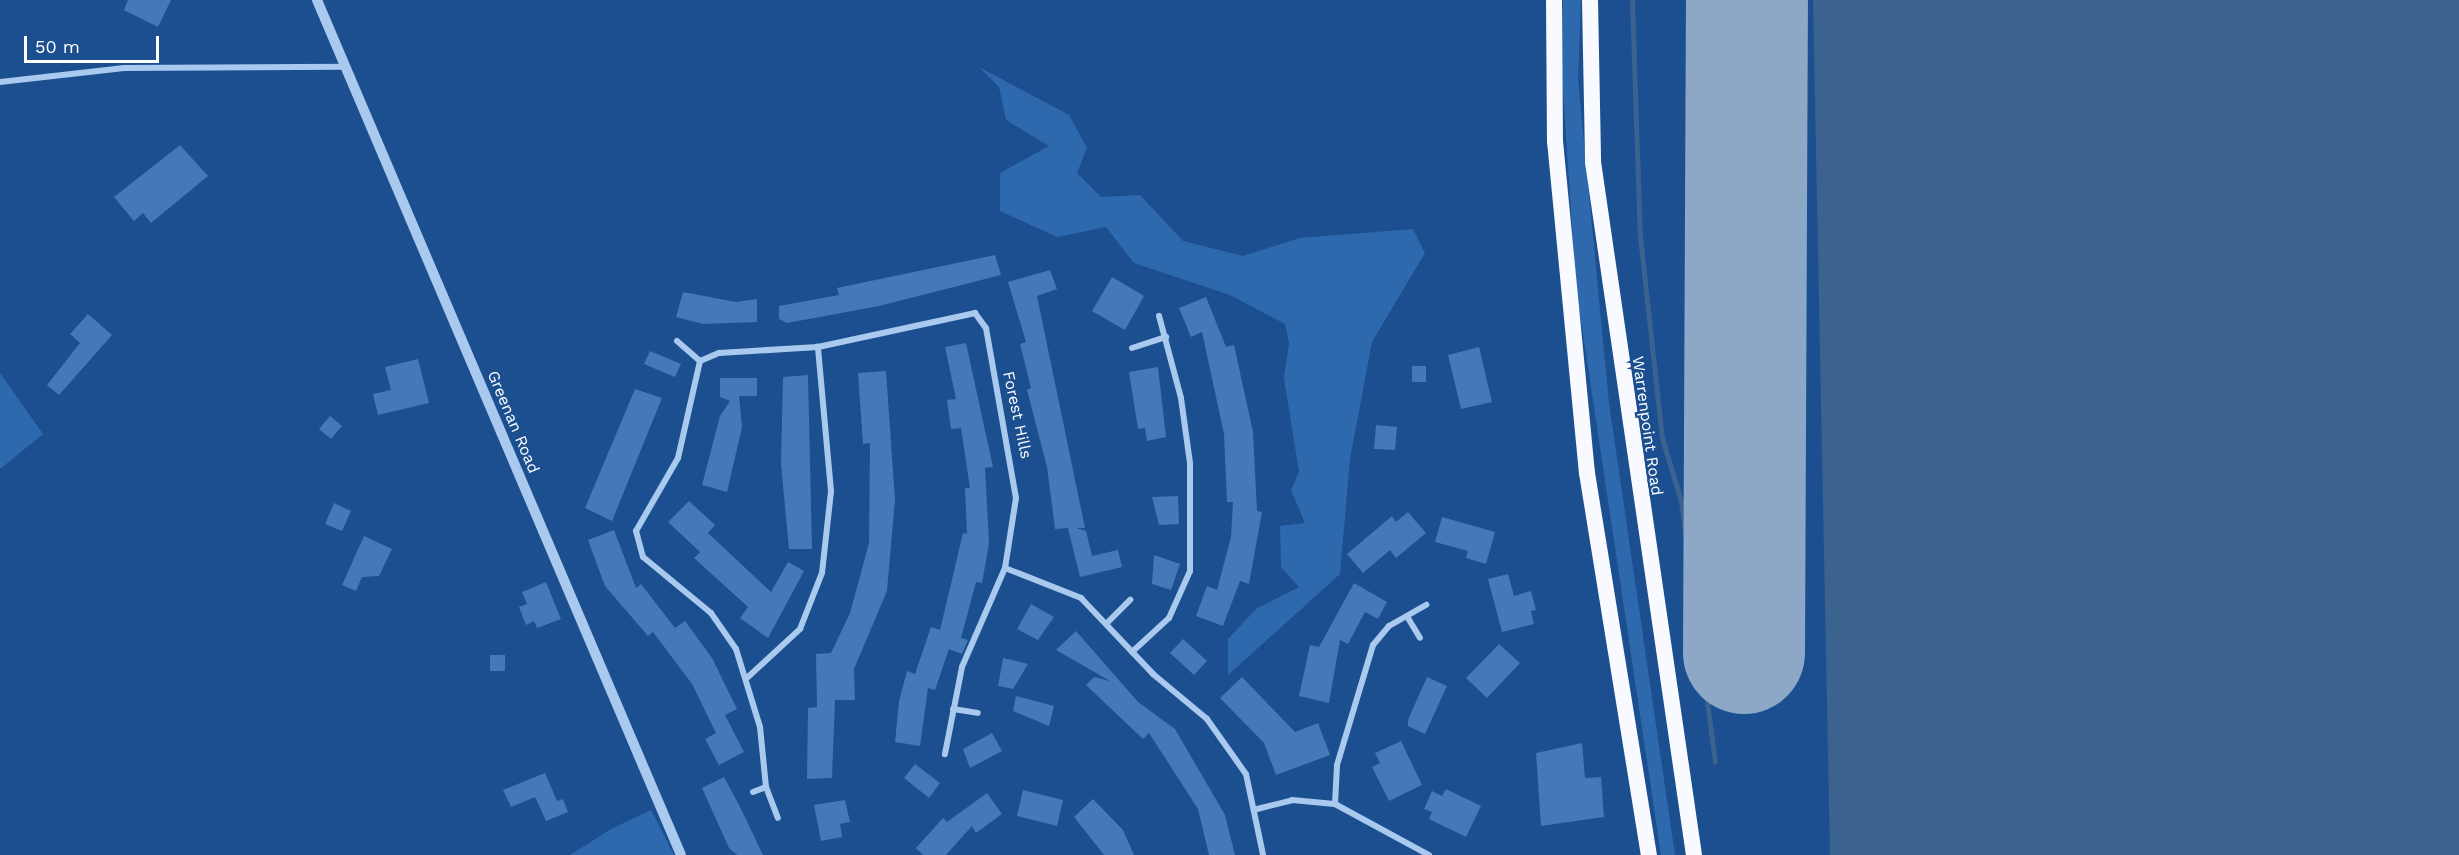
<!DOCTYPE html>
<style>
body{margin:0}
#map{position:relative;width:2459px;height:855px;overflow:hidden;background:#1b4f8f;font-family:"Work Sans",sans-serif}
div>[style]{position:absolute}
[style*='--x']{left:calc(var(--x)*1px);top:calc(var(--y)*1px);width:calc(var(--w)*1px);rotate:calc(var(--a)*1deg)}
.green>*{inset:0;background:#2e69ad}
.water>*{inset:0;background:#3c6290}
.stream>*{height:5px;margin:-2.5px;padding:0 2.5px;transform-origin:2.5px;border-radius:2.5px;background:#3c6290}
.runway>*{height:122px;margin:-61px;padding:0 61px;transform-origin:61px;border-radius:61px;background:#8da7c7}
.building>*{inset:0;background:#4478b7}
.minor>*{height:6px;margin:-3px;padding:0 3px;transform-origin:3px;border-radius:3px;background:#a9c9ee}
.tertiary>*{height:10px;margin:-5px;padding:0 5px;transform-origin:5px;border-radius:5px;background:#a9c9ee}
.trunk>*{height:16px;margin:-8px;padding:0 8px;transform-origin:8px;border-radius:8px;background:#f8faff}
span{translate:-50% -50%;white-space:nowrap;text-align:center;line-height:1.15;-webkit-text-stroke:4.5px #1b4f8f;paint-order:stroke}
.street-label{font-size:16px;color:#fff}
.scale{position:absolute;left:24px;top:36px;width:135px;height:27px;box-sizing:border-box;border:3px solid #fff;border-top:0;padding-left:8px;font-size:18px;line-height:21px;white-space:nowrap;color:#fff;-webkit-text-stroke:4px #1b4f8f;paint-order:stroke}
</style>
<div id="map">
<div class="green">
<div style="clip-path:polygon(1563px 0,1581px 0,1578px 80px,1609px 403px,1675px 855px,1661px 855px,1576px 287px,1561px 60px)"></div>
<div style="clip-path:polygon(979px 67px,1069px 115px,1087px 148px,1077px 173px,1101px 197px,1140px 195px,1183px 241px,1243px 256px,1300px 238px,1413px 229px,1425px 253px,1372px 342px,1350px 459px,1340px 574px,1228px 675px,1228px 639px,1256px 609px,1299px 587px,1281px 567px,1280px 526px,1305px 523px,1291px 490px,1299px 472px,1284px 378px,1289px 343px,1285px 324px,1230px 295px,1134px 263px,1106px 227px,1057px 237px,1000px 211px,1000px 173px,1049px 146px,1006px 120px,999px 87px)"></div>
<div style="clip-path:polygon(0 373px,43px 434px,0 469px)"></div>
<div style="clip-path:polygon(651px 810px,674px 855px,570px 855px,611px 829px)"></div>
</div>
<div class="water">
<div style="clip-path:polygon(1813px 0,2459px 0,2459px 855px,1830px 855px)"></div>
</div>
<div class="stream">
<div style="--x:1632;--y:0;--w:236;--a:88.1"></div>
<div style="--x:1640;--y:236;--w:203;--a:83.8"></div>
<div style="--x:1662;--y:438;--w:66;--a:73.2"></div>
<div style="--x:1681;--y:501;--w:263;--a:82.6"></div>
</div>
<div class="runway">
<div style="--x:1744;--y:653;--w:653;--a:-89.74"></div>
</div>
<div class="building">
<div style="clip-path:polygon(128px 0,171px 0,158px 27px,124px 10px)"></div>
<div style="clip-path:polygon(180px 145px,208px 176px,151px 223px,143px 213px,134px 221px,114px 197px)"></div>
<div style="clip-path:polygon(995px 255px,1001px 275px,879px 306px,787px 323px,779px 319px,779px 306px,839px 295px,837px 288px)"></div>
<div style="clip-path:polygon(1050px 270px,1057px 289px,1037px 296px,1085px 528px,1076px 528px,1086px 531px,1092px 556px,1118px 550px,1122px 567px,1080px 577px,1068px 528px,1055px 529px,1047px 467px,1027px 390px,1031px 388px,1020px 344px,1026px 342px,1008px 282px)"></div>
<div style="clip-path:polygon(1112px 277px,1144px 296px,1125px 330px,1092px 311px)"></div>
<div style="clip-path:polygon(683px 292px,736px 302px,757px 299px,757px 322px,703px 324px,676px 317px)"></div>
<div style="clip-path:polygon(1206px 297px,1226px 347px,1234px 345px,1253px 432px,1257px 511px,1262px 512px,1249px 584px,1240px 581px,1223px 626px,1196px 616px,1207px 586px,1217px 590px,1231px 537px,1233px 502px,1227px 502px,1224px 434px,1202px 332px,1191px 337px,1179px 308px)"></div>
<div style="clip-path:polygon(88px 314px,112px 335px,59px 395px,47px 385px,80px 343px,70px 334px)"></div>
<div style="clip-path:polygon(966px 343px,993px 467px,985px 468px,989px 544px,982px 583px,976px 582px,961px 638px,968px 640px,962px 654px,949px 649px,935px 690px,928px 688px,920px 746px,895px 742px,899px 701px,907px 671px,915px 674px,931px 627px,940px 630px,963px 533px,967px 534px,965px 488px,970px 488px,961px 428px,951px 429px,947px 400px,956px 399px,945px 347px)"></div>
<div style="clip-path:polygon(1479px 347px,1492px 402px,1461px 409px,1448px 355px)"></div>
<div style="clip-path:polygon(650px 351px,681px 364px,675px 377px,644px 364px)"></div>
<div style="clip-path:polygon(418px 359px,429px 403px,378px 415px,373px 394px,391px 390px,385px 367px)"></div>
<div style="clip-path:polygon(1412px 366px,1426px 366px,1426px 382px,1412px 382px)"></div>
<div style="clip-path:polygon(1158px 367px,1166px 437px,1147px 441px,1145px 428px,1138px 429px,1129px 372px)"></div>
<div style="clip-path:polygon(886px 371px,895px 500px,887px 591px,854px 669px,855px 700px,835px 700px,832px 778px,807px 779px,808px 708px,817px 707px,816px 654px,831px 653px,850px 613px,869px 543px,870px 443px,863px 444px,858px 373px)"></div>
<div style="clip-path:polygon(808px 375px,812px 549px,789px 549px,781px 464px,783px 377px)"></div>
<div style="clip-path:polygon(720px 378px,757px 378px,757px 396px,739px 396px,742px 427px,727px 492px,702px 485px,720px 416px,730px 401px,720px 397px)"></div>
<div style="clip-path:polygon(635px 389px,662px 398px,612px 521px,585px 508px)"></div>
<div style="clip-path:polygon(330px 416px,342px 426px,331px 439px,319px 429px)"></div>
<div style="clip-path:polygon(1376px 425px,1397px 427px,1395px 450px,1374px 449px)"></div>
<div style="clip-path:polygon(1178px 496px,1179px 524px,1159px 525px,1152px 497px)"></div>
<div style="clip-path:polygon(689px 501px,715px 525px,708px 533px,771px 592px,788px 562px,804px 571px,768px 638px,740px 618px,748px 607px,694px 558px,700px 552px,668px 522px)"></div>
<div style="clip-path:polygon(334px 503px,351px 511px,342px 531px,325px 524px)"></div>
<div style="clip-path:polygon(1408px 512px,1426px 533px,1396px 558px,1390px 550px,1363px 573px,1347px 554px,1392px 516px,1396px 522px)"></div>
<div style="clip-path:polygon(1442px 517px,1495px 532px,1486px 564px,1466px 558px,1468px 551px,1435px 542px)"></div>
<div style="clip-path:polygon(614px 530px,636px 588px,641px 584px,675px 628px,685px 621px,712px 658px,737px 709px,725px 715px,744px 752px,719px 765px,705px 739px,716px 733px,692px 684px,653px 632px,648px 636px,605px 586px,588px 540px)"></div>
<div style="clip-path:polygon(364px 536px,392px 549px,379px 576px,362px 577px,356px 591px,342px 585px)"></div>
<div style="clip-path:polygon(1154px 555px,1180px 564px,1171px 590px,1152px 584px)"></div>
<div style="clip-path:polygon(1508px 574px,1514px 596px,1531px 591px,1536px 610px,1531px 611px,1534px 624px,1502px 632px,1488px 579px)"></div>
<div style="clip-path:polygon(546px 582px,561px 619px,537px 628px,534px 621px,526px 625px,519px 607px,527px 604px,522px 592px)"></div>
<div style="clip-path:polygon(1354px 583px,1387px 602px,1378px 619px,1365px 612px,1348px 644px,1340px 640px,1329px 703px,1299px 696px,1310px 645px,1319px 647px)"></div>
<div style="clip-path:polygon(1031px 604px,1054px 617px,1038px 640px,1017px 629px)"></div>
<div style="clip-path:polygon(1076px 631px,1138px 702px,1175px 729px,1225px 815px,1235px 855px,1209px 855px,1198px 809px,1149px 733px,1143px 739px,1086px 685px,1094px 677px,1110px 681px,1056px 650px)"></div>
<div style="clip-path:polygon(1183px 639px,1207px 661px,1194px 675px,1170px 653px)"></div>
<div style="clip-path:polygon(1499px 644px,1520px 663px,1487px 698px,1466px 678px)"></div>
<div style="clip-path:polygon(490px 655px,505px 655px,505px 671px,490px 671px)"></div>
<div style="clip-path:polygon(1003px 658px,1028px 664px,1013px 689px,998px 686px)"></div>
<div style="clip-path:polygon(1242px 677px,1295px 732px,1318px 723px,1330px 755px,1276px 775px,1264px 743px,1220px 698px)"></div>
<div style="clip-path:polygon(1427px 677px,1447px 686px,1425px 734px,1408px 726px,1408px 720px)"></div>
<div style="clip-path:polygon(1016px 696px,1054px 706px,1049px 726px,1013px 711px)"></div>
<div style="clip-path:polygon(992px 733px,1002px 751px,970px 768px,963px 749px)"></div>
<div style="clip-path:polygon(1401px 741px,1422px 785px,1389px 801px,1372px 767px,1380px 763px,1375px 753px)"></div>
<div style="clip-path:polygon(1582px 743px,1585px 778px,1601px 777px,1604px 817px,1541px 826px,1536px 753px)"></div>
<div style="clip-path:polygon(915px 764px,940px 783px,929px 798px,904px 778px)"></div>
<div style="clip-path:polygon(545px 773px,557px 801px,563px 799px,568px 812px,546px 821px,535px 797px,511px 807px,503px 790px)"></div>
<div style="clip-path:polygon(724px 777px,741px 809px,763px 855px,737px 855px,729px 848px,702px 788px)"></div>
<div style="clip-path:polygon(1446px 789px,1481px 806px,1466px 837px,1429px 819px,1432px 812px,1424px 809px,1432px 791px,1442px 796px)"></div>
<div style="clip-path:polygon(1023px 790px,1063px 800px,1057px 826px,1017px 816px)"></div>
<div style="clip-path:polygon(987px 793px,1002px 814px,976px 833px,972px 826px,946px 855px,923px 855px,916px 848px,943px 818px,947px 822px)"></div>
<div style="clip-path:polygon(1093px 799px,1123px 830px,1134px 855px,1104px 855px,1074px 817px)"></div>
<div style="clip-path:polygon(845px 800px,850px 822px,840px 824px,842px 837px,821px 841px,814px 805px)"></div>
</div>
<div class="minor">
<div style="--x:0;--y:82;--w:125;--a:-6.4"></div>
<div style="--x:124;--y:68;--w:221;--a:-0.3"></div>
<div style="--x:677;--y:341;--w:30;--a:41"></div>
<div style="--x:1132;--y:348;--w:36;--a:-18"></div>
<div style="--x:1005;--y:568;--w:82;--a:21.5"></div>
<div style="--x:1081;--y:598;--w:105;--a:46.5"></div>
<div style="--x:1153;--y:674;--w:70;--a:39.8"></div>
<div style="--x:1207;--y:719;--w:67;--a:54.7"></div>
<div style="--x:1246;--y:774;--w:83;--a:78.1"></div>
<div style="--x:1408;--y:618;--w:23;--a:59"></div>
<div style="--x:1107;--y:623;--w:33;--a:-45"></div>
<div style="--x:1132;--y:652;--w:50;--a:-42.6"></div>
<div style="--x:1169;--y:618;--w:51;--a:-65.9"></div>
<div style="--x:1190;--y:571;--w:108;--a:-90"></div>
<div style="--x:1190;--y:463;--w:66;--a:-97.9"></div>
<div style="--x:1181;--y:398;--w:85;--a:-105"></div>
<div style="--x:748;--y:677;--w:71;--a:-42.7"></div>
<div style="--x:800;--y:629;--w:60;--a:-68.6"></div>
<div style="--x:822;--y:573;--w:82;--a:-83.7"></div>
<div style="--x:831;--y:491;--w:145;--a:-95.2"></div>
<div style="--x:818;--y:347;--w:161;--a:-12.2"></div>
<div style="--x:975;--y:313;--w:19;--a:54"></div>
<div style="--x:986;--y:328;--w:173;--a:80"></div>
<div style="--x:1016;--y:498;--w:71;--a:98.9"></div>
<div style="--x:1005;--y:568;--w:108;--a:113.5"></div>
<div style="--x:962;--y:667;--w:89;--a:101.1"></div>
<div style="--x:953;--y:709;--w:25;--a:9"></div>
<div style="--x:766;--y:787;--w:33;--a:69"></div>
<div style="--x:753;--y:792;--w:14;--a:-21"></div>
<div style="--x:766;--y:787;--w:60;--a:-95.7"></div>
<div style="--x:760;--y:727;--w:82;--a:-107.1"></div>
<div style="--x:736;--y:649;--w:44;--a:-124.8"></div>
<div style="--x:711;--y:613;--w:88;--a:-140.5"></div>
<div style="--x:643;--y:557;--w:27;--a:-105"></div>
<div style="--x:636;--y:531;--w:84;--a:-60.1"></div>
<div style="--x:678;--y:458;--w:99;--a:-77.2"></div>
<div style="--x:700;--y:361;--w:21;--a:-23"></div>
<div style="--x:719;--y:353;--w:99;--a:-3.5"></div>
<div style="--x:1335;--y:804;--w:39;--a:-87"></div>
<div style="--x:1337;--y:765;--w:125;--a:-73.3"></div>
<div style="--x:1373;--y:645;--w:25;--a:-50"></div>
<div style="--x:1389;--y:626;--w:43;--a:-29.6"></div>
<div style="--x:1257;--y:809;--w:36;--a:-14"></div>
<div style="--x:1292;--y:800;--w:43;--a:5.3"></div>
<div style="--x:1335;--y:804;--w:107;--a:28.5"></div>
</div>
<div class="tertiary">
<div style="--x:317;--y:0;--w:929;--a:66.94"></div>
</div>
<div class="trunk">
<div style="--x:1554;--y:0;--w:141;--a:89.6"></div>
<div style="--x:1555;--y:141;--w:334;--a:84.5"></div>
<div style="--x:1587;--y:473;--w:387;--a:80.8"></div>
<div style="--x:1590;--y:0;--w:162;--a:88.9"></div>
<div style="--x:1593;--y:162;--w:700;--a:81.71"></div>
</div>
<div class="street-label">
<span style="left:1017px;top:415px;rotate:78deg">Forest Hills</span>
<span style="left:513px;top:422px;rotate:67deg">Greenan Road</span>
<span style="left:1647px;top:426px;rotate:82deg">Warrenpoint Road</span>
</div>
<div class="scale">50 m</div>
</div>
